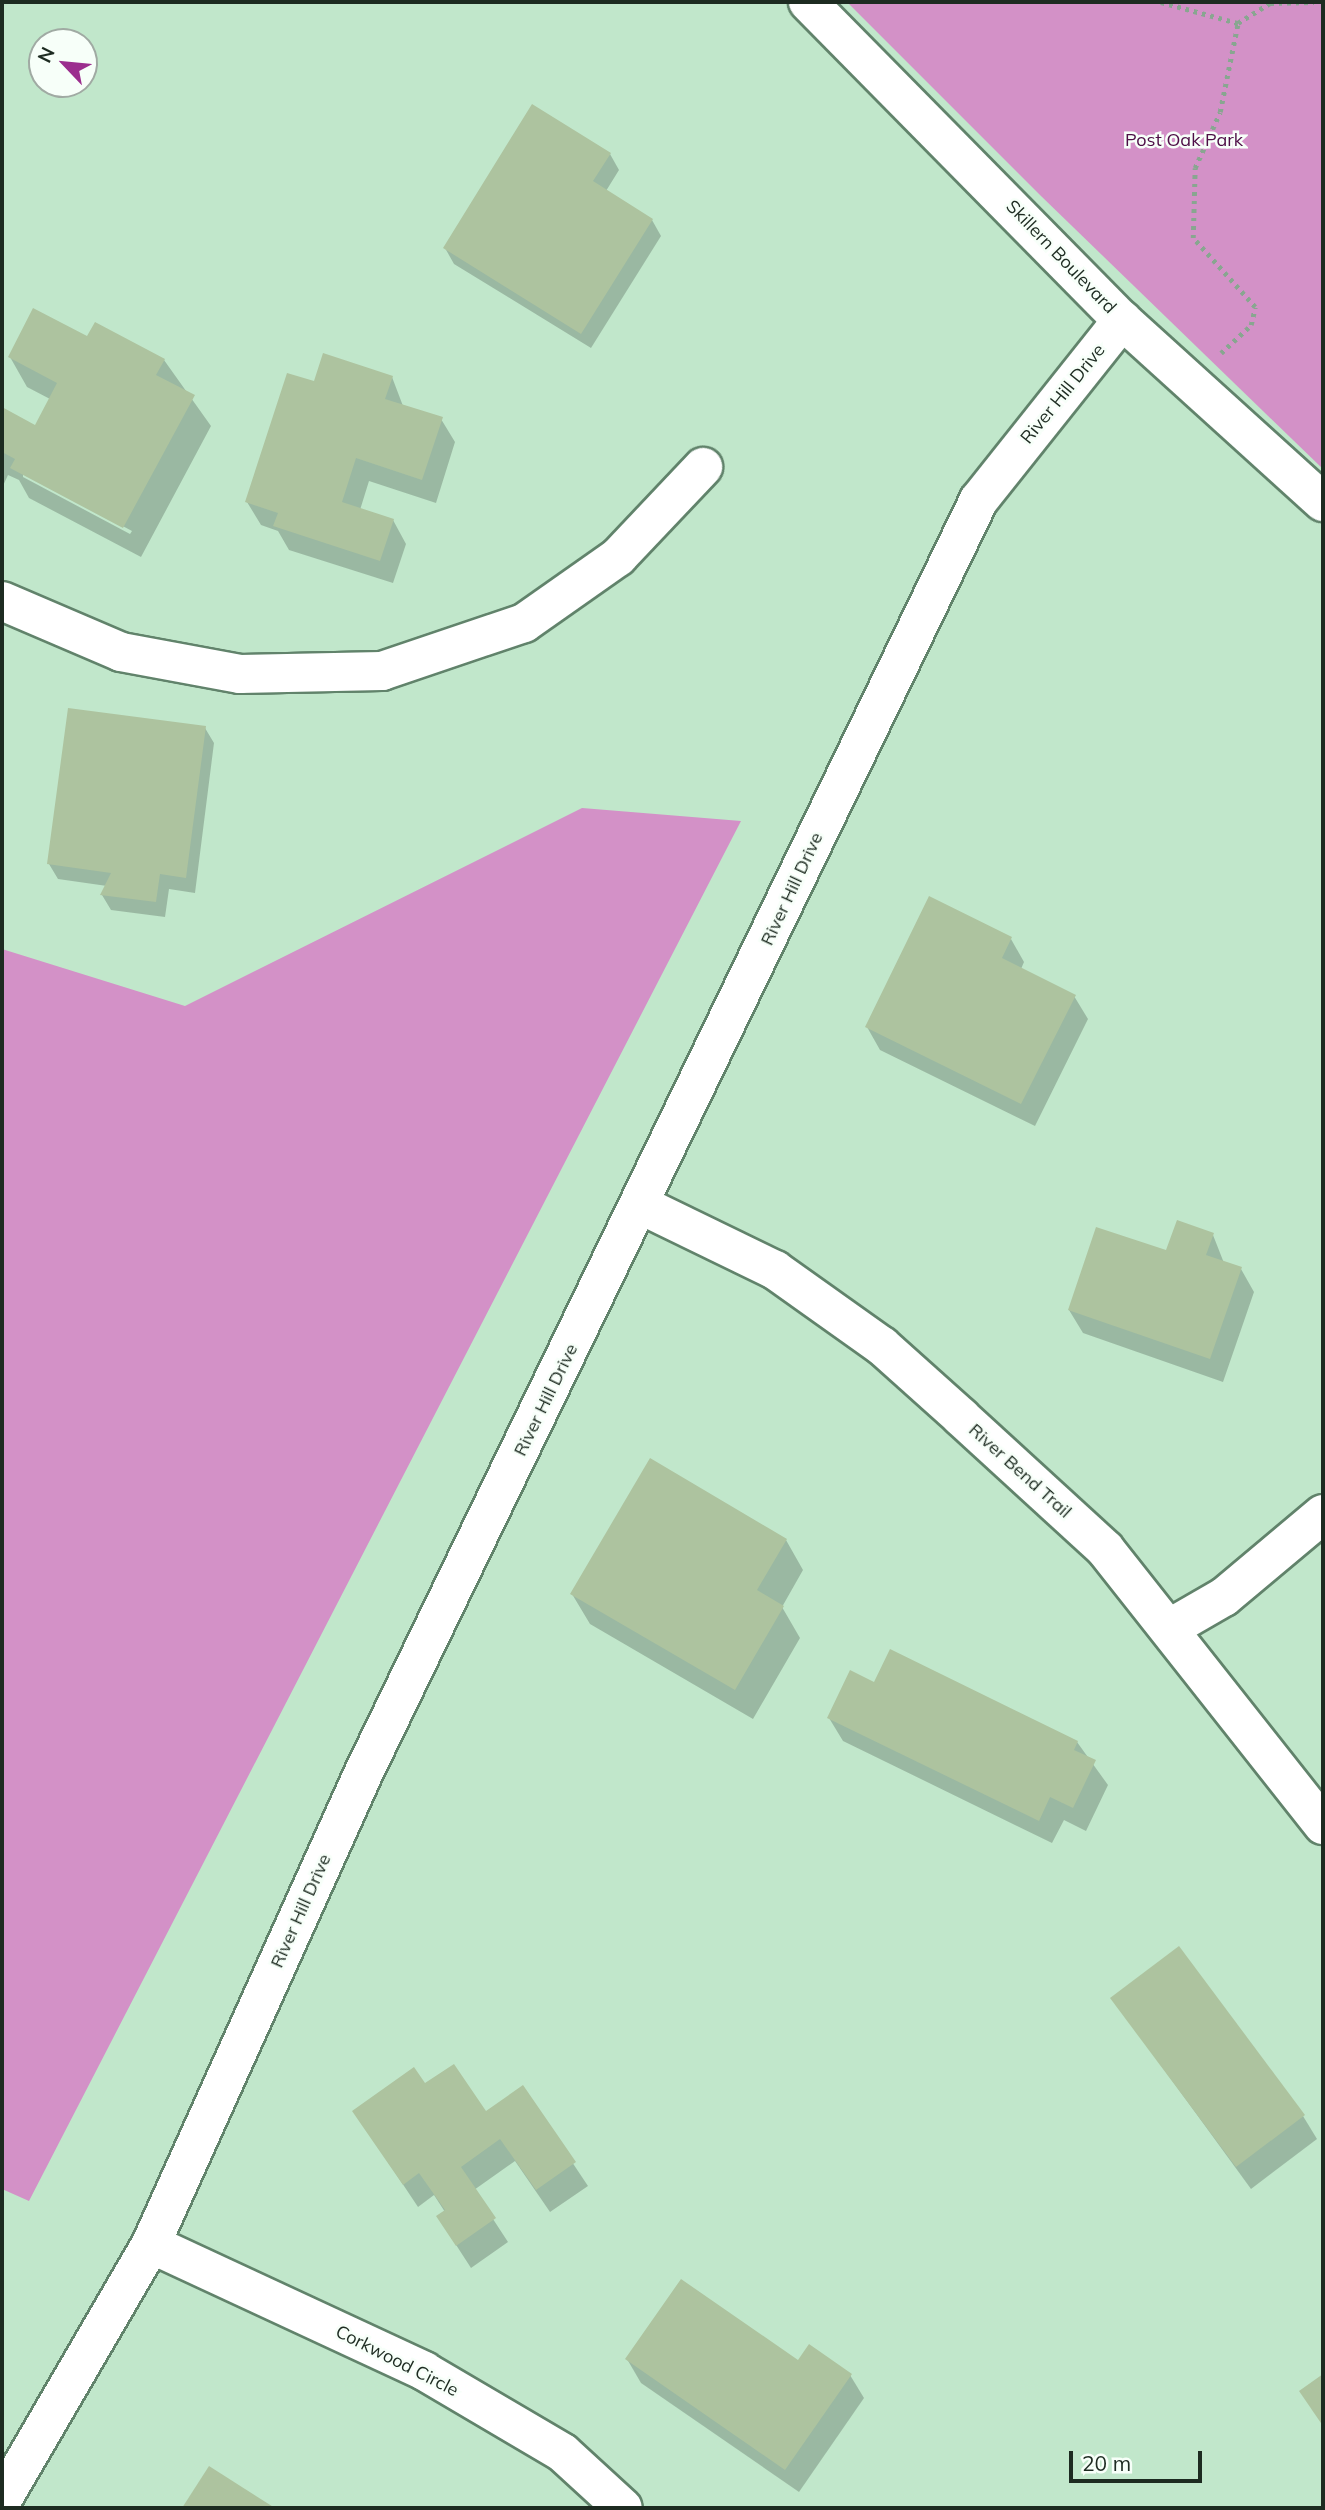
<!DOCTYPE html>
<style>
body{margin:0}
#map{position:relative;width:1325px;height:2510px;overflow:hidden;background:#c1e7cb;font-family:Mulish,sans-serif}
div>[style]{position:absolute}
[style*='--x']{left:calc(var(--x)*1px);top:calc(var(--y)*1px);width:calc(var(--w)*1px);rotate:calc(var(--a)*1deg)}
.green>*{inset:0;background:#d391c7}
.shadow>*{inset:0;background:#0003}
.building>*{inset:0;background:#adc39f}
.path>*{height:4.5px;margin-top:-2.25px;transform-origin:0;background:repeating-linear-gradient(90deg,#88a690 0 3.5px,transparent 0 8.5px)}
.roads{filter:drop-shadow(2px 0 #61836b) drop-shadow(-2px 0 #61836b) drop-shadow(0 2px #61836b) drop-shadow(0 -2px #61836b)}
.street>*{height:38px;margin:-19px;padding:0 19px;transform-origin:19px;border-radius:19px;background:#fff}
.secondary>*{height:38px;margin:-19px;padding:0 19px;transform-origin:19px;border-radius:19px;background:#fff}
span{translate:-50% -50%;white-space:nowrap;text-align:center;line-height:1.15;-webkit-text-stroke:5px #f7fff9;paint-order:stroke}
.park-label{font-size:18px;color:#4d0d46}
.street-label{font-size:18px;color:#1d2b21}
.frame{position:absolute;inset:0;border:4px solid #1d2b21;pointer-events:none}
.north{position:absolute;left:28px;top:28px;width:70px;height:70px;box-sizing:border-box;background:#f7fff9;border:2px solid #a0aaa3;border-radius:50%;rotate:296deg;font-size:19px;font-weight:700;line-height:28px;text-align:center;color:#1d2b21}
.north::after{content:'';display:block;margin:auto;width:24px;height:32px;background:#9b2e8e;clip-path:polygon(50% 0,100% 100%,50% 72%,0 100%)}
.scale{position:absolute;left:1069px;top:2451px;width:133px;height:32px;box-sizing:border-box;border:4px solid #1d2b21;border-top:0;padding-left:9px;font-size:21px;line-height:24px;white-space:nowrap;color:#1d2b21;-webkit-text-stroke:5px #f7fff9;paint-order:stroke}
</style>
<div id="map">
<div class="green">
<div style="clip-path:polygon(847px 2px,1323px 2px,1323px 469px,1041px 196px)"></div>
<div style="clip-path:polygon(582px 808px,741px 821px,29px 2201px,2px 2189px,2px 949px,185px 1006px)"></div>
</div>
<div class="shadow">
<div style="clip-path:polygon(610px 154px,619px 170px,606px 191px,652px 220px,661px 236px,591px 348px,454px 264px,445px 248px)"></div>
<div style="clip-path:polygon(evenodd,88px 338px,164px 360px,211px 426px,141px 557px,29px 498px,19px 480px,8px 475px,2px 488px,2px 409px,36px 427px,50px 399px,27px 387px,10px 357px,88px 338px,23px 473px,132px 531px,130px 534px,23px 477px,23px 473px)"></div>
<div style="clip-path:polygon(392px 377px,403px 406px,441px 419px,455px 442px,436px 503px,369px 481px,360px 510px,393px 520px,406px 544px,393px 583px,289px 550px,278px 531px,261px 525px,247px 502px,315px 383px)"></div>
<div style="clip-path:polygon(205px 728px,214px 743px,195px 893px,169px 889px,165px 917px,111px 910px,102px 895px,107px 886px,58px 879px,49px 864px)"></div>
<div style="clip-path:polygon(1011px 939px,1024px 962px,1021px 969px,1074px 996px,1088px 1019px,1035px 1126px,880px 1050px,867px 1027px)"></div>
<div style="clip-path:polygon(1213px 1235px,1224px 1263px,1241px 1269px,1254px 1292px,1223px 1382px,1083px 1333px,1069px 1310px)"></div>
<div style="clip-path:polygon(786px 1540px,803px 1570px,782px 1607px,800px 1638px,753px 1719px,590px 1624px,572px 1594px)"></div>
<div style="clip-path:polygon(875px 1684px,1077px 1742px,1108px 1785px,1086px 1831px,1064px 1820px,1052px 1843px,843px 1741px,829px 1718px)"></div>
<div style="clip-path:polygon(1112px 1998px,1303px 2116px,1317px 2139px,1251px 2189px)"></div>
<div style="clip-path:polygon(425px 2086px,486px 2113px,522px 2087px,588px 2186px,550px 2212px,515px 2161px,474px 2190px,508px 2242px,471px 2268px,438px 2217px,445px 2212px,434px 2195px,418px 2207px,354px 2111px)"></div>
<div style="clip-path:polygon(627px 2359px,798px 2362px,850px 2375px,864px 2398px,799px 2492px,641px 2383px)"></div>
</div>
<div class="building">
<div style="clip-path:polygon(532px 104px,611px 153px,593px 181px,653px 219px,581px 334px,443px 248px)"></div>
<div style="clip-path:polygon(33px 308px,87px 336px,95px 322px,165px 359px,156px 375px,195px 395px,123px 528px,10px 468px,15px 459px,2px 452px,2px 407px,35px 425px,57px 383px,8px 357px)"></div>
<div style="clip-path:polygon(323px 353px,393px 376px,385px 399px,443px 417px,422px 480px,356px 458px,342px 502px,394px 519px,380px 561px,273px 526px,278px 513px,245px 502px,287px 373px,314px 381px)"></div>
<div style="clip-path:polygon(68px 708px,206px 726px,186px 878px,160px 874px,156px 902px,100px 895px,111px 873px,47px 864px)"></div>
<div style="clip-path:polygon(929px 896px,1012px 937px,1002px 958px,1076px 995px,1021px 1104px,865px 1027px)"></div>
<div style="clip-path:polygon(1177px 1220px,1214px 1233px,1206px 1255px,1242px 1267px,1210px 1359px,1068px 1310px,1096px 1227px,1166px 1250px)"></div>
<div style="clip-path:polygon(650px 1458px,787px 1539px,757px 1590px,784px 1606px,735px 1690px,570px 1594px)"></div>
<div style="clip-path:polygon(890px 1649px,1078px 1741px,1074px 1750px,1096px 1760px,1073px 1808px,1050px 1797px,1039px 1821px,827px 1718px,850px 1670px,874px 1682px)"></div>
<div style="clip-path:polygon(1179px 1946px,1305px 2115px,1236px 2167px,1110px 1998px)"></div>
<div style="clip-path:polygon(454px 2064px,486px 2111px,523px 2085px,576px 2162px,536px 2190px,500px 2139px,461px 2167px,496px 2218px,456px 2246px,436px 2216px,445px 2210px,419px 2173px,403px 2185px,352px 2111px,414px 2067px,425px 2083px)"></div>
<div style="clip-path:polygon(681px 2279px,798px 2360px,809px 2344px,852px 2374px,785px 2470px,625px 2359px)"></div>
<div style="clip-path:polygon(1323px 2374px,1323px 2426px,1299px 2391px)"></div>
<div style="clip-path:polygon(209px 2466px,275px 2508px,182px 2508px)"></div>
</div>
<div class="path">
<div style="--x:1161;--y:2;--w:80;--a:15.3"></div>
<div style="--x:1221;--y:353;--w:41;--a:-43"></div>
<div style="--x:1251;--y:325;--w:18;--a:-77"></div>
<div style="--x:1255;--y:307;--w:93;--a:-131.9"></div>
<div style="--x:1193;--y:238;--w:70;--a:-88.4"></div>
<div style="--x:1195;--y:168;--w:61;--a:-65.9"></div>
<div style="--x:1220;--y:112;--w:91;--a:-78.6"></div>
<div style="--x:1238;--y:23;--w:38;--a:-32"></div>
<div style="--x:1270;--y:3;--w:44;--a:-1.3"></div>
</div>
<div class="roads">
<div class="street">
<div style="--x:2;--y:601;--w:129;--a:23.2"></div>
<div style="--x:121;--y:652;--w:121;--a:10.5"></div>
<div style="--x:240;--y:674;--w:142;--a:-1.2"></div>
<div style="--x:382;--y:671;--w:150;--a:-18.7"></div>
<div style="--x:524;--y:623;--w:115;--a:-35.1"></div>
<div style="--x:618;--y:557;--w:124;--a:-46.6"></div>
<div style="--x:641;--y:1205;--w:149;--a:25.9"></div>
<div style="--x:775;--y:1270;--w:131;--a:35.4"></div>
<div style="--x:882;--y:1346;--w:106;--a:41.9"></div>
<div style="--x:961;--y:1417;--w:195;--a:42.5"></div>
<div style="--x:1105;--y:1549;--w:352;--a:51.7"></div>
<div style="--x:1170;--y:1628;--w:62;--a:-29.9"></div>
<div style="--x:1224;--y:1597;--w:129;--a:-40"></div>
<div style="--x:151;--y:2244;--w:301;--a:24.9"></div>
<div style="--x:424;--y:2371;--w:161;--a:30.5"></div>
<div style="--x:563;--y:2453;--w:81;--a:42.5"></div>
</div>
<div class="secondary">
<div style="--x:808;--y:2;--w:447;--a:45.4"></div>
<div style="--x:1122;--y:320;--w:271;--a:42.2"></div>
<div style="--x:2;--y:2500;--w:296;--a:-59.8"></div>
<div style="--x:151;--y:2244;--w:516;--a:-65.72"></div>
<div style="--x:363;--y:1774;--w:1415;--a:-64.2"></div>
<div style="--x:979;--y:500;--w:230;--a:-51.5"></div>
</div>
</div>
<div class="park-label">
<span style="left:1184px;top:140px">Post Oak Park</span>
</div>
<div class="street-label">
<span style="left:1061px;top:257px;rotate:46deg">Skillern Boulevard</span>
<span style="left:1063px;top:394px;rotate:-51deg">River Hill Drive</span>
<span style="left:792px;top:889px;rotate:-65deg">River Hill Drive</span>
<span style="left:546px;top:1400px;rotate:-64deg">River Hill Drive</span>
<span style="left:1020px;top:1471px;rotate:42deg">River Bend Trail</span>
<span style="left:301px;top:1911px;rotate:-66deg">River Hill Drive</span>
<span style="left:397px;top:2361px;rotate:27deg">Corkwood Circle</span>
</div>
<div class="frame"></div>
<div class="north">N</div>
<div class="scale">20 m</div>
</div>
